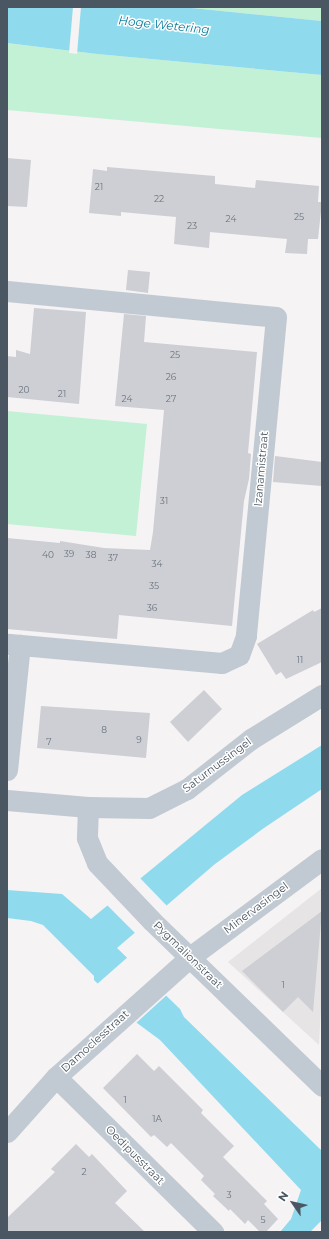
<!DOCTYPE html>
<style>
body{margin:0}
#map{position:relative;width:329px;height:1239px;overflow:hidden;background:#f5f3f3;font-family:Montserrat,sans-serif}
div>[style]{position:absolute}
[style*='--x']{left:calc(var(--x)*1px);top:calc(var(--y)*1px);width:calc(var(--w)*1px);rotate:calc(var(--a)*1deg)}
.education>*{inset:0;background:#e6e4e5}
.green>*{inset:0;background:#c3f1d5}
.water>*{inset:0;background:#90daee}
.pier>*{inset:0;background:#f5f3f3}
.building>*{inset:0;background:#cdcfd5}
.minor>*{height:21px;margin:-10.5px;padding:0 10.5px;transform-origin:10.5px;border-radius:10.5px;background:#c1cad2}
span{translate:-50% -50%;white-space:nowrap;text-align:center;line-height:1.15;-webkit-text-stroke:3px #fff;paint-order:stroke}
.number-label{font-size:9px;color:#6b747e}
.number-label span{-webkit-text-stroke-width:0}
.street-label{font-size:11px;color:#4a5661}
.water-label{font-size:12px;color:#0c7c9b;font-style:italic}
.frame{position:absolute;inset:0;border:8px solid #4a5661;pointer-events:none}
.north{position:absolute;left:273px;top:1183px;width:40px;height:40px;-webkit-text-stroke:3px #fff;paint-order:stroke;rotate:304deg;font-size:11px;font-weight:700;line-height:16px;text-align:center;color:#4a5661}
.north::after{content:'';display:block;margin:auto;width:14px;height:18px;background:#4a5661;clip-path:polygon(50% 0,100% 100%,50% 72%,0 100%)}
</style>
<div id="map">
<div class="education">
<div style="clip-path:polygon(322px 888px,322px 987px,319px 1045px,228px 962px)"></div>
</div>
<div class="green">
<div style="clip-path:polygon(182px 7px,322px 7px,322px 21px)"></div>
<div style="clip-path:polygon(7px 43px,97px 54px,322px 75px,322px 138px,7px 110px)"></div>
<div style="clip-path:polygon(7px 411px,147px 424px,136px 536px,7px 524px)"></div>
</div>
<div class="water">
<div style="clip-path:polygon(7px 7px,182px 7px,322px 21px,322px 75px,97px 54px,7px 43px)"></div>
<div style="clip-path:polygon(322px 745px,322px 789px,264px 828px,215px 864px,117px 948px,180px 1009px,184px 1017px,322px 1151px,322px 1220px,310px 1232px,280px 1232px,291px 1219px,301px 1190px,160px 1040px,137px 1023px,94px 980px,94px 976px,43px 925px,31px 921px,7px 918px,7px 890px,62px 894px,91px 919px,242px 795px)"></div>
</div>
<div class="pier">
<div style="clip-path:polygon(73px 7px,81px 7px,77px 54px,69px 53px)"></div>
<div style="clip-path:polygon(139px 877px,168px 907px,136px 934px,106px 904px)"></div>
<div style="clip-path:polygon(129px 956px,168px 994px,135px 1024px,96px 985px)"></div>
</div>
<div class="building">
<div style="clip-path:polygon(7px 158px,31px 160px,27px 207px,7px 206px)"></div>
<div style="clip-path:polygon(107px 167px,215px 176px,215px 184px,255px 188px,256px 180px,319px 186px,318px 202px,322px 202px,318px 239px,308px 239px,307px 254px,285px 253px,287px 239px,210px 232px,209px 248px,174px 244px,176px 217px,121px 212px,121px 216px,89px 213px,93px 169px,107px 171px)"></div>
<div style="clip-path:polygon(128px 270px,150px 272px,148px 293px,126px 290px)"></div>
<div style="clip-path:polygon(34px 308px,86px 312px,79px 404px,7px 397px,7px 356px,16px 357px,16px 350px,30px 354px)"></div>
<div style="clip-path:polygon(124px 314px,146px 316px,144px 342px,257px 352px,248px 453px,251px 454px,249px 479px,244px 501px,232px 626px,119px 615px,117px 639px,7px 629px,7px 538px,60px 543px,60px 541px,104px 548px,150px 550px,153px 532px,164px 410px,115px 406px)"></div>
<div style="clip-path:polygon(275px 456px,322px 462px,322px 486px,273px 482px)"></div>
<div style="clip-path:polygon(322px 608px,322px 662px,286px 679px,281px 672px,276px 675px,257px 644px,313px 610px,314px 612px)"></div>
<div style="clip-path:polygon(204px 690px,222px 709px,188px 742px,170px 722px)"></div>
<div style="clip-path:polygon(41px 706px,150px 713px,146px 758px,37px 748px)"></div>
<div style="clip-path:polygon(322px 911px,313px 1012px,298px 997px,283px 1012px,242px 971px)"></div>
<div style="clip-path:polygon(137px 1054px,154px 1071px,159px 1066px,203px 1110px,201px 1113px,234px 1146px,223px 1157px,267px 1201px,264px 1204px,278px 1219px,266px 1232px,260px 1232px,248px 1220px,245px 1224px,230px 1209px,229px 1211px,213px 1196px,215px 1194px,201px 1180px,204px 1176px,171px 1143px,167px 1147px,154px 1135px,151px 1137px,103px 1088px)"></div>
<div style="clip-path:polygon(76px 1144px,89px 1157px,92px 1154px,127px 1191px,115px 1203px,145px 1232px,7px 1232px,7px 1218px,55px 1172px,51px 1169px)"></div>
</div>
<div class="minor">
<div style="--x:7;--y:291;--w:270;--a:5.5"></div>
<div style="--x:276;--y:317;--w:320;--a:95.4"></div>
<div style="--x:246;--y:636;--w:20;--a:110"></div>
<div style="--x:239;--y:655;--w:19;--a:155"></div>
<div style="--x:222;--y:663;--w:216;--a:-174.9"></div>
<div style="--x:7;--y:770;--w:126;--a:-84.1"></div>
<div style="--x:7;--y:800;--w:81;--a:4.9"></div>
<div style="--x:88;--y:807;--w:61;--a:0.9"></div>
<div style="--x:149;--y:808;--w:42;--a:-26.6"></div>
<div style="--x:187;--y:789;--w:81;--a:-38"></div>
<div style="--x:251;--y:739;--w:84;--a:-31.8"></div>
<div style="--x:88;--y:807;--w:31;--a:92"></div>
<div style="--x:87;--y:838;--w:27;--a:68"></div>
<div style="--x:97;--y:863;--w:80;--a:46.5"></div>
<div style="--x:152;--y:921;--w:237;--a:44.1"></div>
<div style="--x:56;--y:1077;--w:221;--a:44.6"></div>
<div style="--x:7;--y:1132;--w:74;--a:-48.3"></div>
<div style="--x:56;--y:1077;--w:180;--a:-41.8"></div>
<div style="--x:190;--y:957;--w:164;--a:-36.6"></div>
</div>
<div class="number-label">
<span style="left:99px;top:187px">21</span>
<span style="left:159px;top:199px">22</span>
<span style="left:299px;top:217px">25</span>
<span style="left:231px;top:219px">24</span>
<span style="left:192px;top:226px">23</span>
<span style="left:175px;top:355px">25</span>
<span style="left:171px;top:377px">26</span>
<span style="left:24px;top:390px">20</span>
<span style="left:62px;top:394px">21</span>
<span style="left:127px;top:399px">24</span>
<span style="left:171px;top:399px">27</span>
<span style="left:164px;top:501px">31</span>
<span style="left:69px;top:554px">39</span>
<span style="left:48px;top:555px">40</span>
<span style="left:91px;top:555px">38</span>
<span style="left:113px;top:558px">37</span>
<span style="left:157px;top:564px">34</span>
<span style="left:154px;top:586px">35</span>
<span style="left:152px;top:608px">36</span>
<span style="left:300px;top:660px">11</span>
<span style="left:104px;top:730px">8</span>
<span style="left:139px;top:740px">9</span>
<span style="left:49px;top:742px">7</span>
<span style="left:283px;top:985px">1</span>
<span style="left:125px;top:1100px">1</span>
<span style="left:157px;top:1119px">1A</span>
<span style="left:84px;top:1172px">2</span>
<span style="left:229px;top:1195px">3</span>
<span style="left:263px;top:1220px">5</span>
</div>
<div class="street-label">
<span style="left:261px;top:469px;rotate:-85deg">Izanamistraat</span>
<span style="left:217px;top:765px;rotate:-37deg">Saturnussingel</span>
<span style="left:256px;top:908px;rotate:-37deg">Minervasingel</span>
<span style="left:188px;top:955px;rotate:44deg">Pygmalionstraat</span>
<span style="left:95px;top:1041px;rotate:-42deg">Damoclesstraat</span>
<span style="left:135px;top:1155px;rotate:45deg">Oedipusstraat</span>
</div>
<div class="water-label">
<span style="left:164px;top:25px;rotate:6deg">Hoge Wetering</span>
</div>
<div class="frame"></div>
<div class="north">N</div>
</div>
